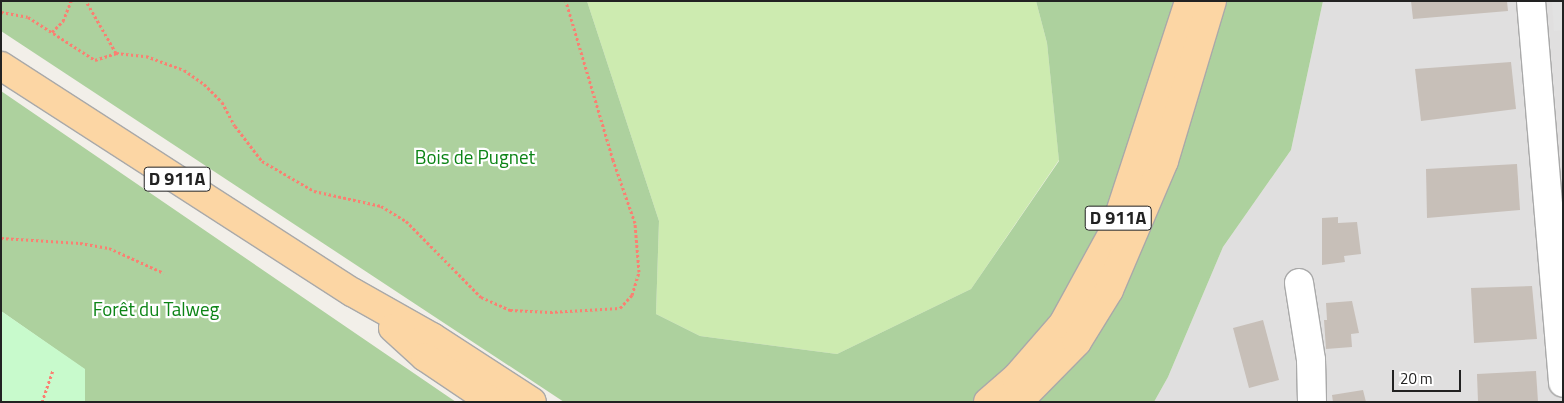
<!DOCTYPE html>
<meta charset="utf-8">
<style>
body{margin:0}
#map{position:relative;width:1564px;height:403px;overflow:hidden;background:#f2efe9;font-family:"Titillium Web",sans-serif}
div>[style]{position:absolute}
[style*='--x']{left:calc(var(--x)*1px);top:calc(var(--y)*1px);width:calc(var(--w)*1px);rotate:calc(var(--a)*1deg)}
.residential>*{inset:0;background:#e0dfdf}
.grass>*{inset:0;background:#cdebb0}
.forest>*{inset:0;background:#add19e}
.park>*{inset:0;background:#c8facc}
.parking>*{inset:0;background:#e2e2e2}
.building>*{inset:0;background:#c7bfb8}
.path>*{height:3px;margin-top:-1.5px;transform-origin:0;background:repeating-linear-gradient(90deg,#fa8072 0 2.5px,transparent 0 5px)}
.roads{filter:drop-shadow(1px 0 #a9a9a9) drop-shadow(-1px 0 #a9a9a9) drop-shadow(0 1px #a9a9a9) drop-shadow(0 -1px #a9a9a9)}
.minor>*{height:28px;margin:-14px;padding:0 14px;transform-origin:14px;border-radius:14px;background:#fff}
.major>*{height:28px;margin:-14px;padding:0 14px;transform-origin:14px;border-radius:14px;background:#fcd6a4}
span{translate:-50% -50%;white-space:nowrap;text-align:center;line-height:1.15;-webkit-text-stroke:4.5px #fff;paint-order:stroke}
.shield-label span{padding:1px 4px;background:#fff;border:1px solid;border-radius:4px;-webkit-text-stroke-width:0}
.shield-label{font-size:18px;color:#222;font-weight:700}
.park-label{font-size:19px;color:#0c8416}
.frame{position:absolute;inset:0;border:2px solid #222;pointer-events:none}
.scale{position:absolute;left:1392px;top:370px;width:69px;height:22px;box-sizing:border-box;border:2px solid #222;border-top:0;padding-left:6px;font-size:15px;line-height:18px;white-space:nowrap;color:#222;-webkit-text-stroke:4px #fff;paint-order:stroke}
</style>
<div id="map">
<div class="residential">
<div style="clip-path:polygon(1323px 1px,1563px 1px,1563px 402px,1154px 402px,1168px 377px,1223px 247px,1291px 150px)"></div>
</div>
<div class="grass">
<div style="clip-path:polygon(587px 1px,1036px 1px,1047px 43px,1059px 160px,971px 289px,837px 354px,700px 336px,656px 314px,659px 221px)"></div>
</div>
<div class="forest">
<div style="clip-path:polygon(1px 1px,587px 1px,659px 221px,656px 314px,700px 336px,837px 354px,971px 289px,1059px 161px,1047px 43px,1036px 1px,1323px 1px,1291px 150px,1223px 247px,1168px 377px,1154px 402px,564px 402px,1px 31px)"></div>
<div style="clip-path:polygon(1px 91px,456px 402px,85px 402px,84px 369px,1px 311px)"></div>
</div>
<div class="park">
<div style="clip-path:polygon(1px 311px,85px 369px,85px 402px,1px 402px)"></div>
</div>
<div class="parking">
<div style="clip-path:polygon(1552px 1px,1563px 1px,1563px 30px,1554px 31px)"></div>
</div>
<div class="building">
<div style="clip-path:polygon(1411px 1px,1507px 1px,1508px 11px,1413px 19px)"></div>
<div style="clip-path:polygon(1511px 62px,1516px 109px,1421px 121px,1415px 69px)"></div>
<div style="clip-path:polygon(1517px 164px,1520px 210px,1427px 218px,1426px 169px)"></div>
<div style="clip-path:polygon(1338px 217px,1338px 223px,1357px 222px,1361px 254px,1344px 256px,1345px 262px,1322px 265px,1322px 218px)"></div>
<div style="clip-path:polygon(1532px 286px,1537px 339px,1474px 343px,1471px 288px)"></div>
<div style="clip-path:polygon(1352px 301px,1359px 333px,1351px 334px,1352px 347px,1326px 349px,1324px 320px,1327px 320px,1326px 303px)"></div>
<div style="clip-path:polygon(1263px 320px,1279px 380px,1249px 388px,1233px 328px)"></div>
<div style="clip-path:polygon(1536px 371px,1538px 402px,1478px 402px,1477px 374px)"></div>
<div style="clip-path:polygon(1363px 390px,1366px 402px,1333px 402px,1332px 395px)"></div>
</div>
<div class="path">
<div style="--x:1;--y:12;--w:27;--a:10"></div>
<div style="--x:28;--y:17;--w:80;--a:32.7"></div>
<div style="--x:95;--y:60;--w:22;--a:-18"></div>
<div style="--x:116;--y:53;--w:60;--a:-120"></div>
<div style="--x:52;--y:32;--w:16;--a:-45"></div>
<div style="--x:63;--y:21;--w:22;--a:-68"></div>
<div style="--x:116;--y:53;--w:30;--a:6"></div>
<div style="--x:146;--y:56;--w:40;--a:20.2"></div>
<div style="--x:184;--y:70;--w:24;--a:35"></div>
<div style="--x:204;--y:84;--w:25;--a:45"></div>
<div style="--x:222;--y:102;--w:27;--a:62"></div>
<div style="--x:235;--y:126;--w:44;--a:52.4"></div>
<div style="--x:262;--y:161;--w:60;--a:30"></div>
<div style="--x:314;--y:191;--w:69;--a:12.6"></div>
<div style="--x:381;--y:206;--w:29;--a:31"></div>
<div style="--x:406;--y:221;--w:107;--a:45.4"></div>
<div style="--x:481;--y:297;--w:32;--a:24"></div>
<div style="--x:510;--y:310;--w:40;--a:2.9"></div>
<div style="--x:550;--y:312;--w:70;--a:-3.3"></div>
<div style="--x:620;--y:308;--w:18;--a:-47"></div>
<div style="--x:632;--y:295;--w:24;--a:-73"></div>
<div style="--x:639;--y:272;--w:49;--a:-94.7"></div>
<div style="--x:635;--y:223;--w:67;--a:-109.2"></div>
<div style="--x:613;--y:160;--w:166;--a:-106.5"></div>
<div style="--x:1;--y:238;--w:79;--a:3.6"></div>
<div style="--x:80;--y:243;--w:29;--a:10"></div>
<div style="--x:109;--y:248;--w:60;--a:24.4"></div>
<div style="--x:42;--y:402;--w:34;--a:-71"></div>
</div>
<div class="roads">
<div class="minor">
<div style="--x:1531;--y:1;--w:383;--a:85.2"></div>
<div style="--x:1299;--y:283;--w:78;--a:81.1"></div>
<div style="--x:1311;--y:360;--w:42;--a:88.6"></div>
</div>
<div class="major">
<div style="--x:1;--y:66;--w:417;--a:32.8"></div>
<div style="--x:352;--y:292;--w:92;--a:29.4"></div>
<div style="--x:432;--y:337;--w:119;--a:33"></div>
<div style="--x:393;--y:328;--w:43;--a:42.2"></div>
<div style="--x:425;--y:357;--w:81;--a:33.9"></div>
<div style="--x:988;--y:402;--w:37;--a:-41"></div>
<div style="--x:1016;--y:378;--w:72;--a:-49"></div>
<div style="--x:1063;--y:324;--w:106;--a:-61.3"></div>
<div style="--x:1114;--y:231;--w:242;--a:-71.9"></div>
<div style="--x:1018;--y:402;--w:84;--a:-45.5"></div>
<div style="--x:1077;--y:342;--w:61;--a:-58.4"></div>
<div style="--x:1109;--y:290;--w:140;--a:-66.9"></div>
<div style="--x:1164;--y:161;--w:167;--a:-73.3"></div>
</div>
</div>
<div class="shield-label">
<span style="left:177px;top:179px">D 911A</span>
<span style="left:1118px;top:218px">D 911A</span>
</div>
<div class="park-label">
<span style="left:475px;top:157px">Bois de Pugnet</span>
<span style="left:156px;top:309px">Forêt du Talweg</span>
</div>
<div class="frame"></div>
<div class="scale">20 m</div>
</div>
